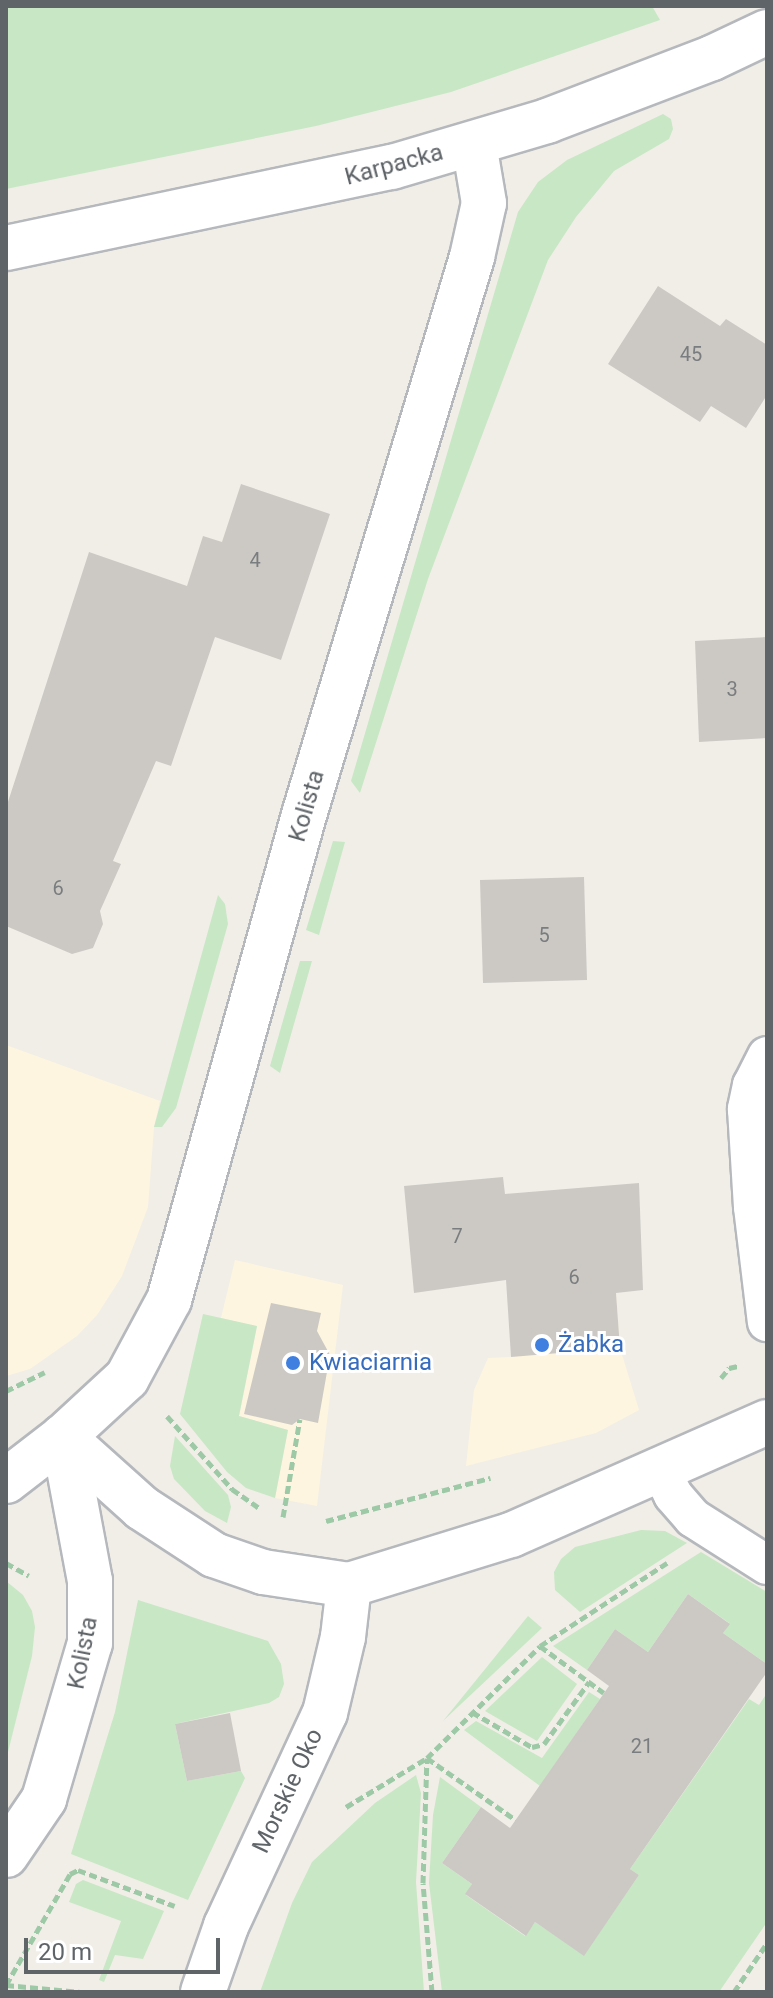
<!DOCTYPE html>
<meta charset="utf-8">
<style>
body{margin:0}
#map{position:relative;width:773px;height:1998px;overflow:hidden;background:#f1eee8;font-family:Roboto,sans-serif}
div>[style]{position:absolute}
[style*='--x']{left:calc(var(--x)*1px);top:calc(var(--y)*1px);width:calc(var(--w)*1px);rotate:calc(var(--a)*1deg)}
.commercial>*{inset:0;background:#fef5e0}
.green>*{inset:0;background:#c8e7c5}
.building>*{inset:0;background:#ccc9c5}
.path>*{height:5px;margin-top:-2.5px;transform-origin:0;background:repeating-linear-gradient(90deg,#9ec9a7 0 8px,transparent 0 12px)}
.roads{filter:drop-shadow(2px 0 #b5b8bc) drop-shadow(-2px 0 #b5b8bc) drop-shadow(0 2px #b5b8bc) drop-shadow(0 -2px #b5b8bc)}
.service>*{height:38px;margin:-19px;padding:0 19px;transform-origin:19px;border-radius:19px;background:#fff}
.minor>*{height:44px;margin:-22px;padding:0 22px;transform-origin:22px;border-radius:22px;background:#fff}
.tertiary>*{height:44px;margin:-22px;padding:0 22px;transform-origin:22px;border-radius:22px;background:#fff}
.dots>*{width:22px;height:22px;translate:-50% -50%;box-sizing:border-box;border:4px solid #fff;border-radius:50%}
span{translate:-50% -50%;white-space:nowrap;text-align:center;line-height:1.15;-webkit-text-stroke:6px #fff;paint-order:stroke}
.number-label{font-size:20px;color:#7a7d7f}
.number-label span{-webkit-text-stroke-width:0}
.street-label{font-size:24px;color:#5f6468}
.shop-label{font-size:24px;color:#366cbe}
.left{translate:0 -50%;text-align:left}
.frame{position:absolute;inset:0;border:8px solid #5f6468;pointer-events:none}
.scale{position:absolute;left:24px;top:1938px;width:196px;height:36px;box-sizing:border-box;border:4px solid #5f6468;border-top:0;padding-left:10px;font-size:24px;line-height:28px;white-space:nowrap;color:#5f6468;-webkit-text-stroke:6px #fff;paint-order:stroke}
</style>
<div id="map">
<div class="commercial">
<div style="clip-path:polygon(6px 1045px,160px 1101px,154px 1127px,148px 1207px,122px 1276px,97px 1315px,77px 1336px,30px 1369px,6px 1376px)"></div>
<div style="clip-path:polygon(235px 1260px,343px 1285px,317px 1506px,275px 1498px,288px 1430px,239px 1416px,257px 1327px,221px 1318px)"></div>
<div style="clip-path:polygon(616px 1293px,620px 1348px,639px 1410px,596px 1433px,466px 1466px,474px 1390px,488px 1358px,511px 1357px)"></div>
</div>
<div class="green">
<div style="clip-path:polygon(6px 6px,652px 6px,660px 20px,451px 92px,316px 126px,6px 189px)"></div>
<div style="clip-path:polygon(663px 114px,671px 119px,673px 129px,669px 139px,614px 171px,576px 217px,548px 260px,428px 579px,360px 793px,351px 781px,518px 212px,538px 182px,567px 160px)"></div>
<div style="clip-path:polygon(333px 841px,345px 842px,319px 935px,306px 930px)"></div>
<div style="clip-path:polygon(218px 895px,225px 904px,228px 924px,176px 1108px,162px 1127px,154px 1127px)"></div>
<div style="clip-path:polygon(300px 961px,312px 961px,280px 1073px,270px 1066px)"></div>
<div style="clip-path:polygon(203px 1314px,257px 1326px,239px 1416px,288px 1430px,275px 1498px,246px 1488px,227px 1472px,180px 1414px)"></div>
<div style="clip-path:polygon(175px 1436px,228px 1495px,231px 1507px,227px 1523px,205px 1511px,174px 1479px,170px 1466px)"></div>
<div style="clip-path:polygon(641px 1530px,665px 1531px,687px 1543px,580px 1612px,555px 1590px,554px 1572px,561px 1559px,575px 1547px)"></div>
<div style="clip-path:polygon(701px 1552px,767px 1592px,767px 1664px,723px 1633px,729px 1623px,688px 1594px,648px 1652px,615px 1629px,587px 1670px,553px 1646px)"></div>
<div style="clip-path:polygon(6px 1581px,23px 1595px,32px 1611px,35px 1627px,32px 1656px,6px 1760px)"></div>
<div style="clip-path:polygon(138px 1600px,268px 1641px,281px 1664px,284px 1684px,279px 1697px,269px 1703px,175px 1724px,187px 1781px,241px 1771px,245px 1778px,188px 1900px,71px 1854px,115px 1712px)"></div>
<div style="clip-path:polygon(528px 1616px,542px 1628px,443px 1721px)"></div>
<div style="clip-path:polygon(542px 1657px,577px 1684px,537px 1741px,485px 1711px)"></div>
<div style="clip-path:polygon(589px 1692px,600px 1699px,540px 1786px,464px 1730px,476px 1721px,542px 1758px)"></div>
<div style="clip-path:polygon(767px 1693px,767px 1922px,719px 1992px,442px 1992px,429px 1883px,433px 1815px,440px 1777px,481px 1807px,442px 1863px,472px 1884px,466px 1895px,525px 1936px,535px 1922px,584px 1955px,639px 1875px,630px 1869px,749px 1699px,759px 1705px)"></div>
<div style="clip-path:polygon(416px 1775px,421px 1793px,416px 1882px,424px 1992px,260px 1992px,292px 1903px,312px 1862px,375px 1803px)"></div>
<div style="clip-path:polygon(83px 1880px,164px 1911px,143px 1959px,115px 1955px,104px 1982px,99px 1980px,121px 1921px,69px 1902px,76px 1884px)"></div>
</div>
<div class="building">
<div style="clip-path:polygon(658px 286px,720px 326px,726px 319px,767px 345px,767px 395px,746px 428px,711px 406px,700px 422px,608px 364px)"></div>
<div style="clip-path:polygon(241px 484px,330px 514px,281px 660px,215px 637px,171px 766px,156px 761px,113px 861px,121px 864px,100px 911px,103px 924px,93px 948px,72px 954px,6px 926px,6px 808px,89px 552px,187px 586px,203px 536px,222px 542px)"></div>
<div style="clip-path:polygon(767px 637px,767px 738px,699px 742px,695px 641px)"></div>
<div style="clip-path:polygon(584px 877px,587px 980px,483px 983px,480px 880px)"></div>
<div style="clip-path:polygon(503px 1177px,505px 1194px,639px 1183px,643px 1290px,616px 1293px,620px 1348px,511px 1357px,506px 1280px,414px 1293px,404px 1186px)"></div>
<div style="clip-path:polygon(271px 1303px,321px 1313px,317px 1331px,330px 1355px,318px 1423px,300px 1419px,292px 1425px,244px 1414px)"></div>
<div style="clip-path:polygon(688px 1594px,730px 1624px,723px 1633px,767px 1664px,767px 1672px,630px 1869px,639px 1875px,584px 1956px,535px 1922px,526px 1936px,465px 1894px,472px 1884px,442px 1863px,481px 1807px,510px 1828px,609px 1686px,587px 1670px,615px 1629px,648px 1652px)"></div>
<div style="clip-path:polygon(230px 1713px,241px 1771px,187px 1781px,175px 1724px)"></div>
</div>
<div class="path">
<div style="--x:721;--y:1378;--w:13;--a:-51"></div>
<div style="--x:729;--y:1368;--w:9;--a:-13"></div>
<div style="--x:6;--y:1391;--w:43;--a:-26"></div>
<div style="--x:167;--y:1416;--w:98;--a:48.3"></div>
<div style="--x:232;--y:1489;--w:32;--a:35"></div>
<div style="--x:283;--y:1517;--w:99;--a:-80.2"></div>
<div style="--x:326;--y:1521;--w:170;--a:-14.7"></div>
<div style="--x:6;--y:1563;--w:26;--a:29"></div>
<div style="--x:540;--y:1646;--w:79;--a:36.3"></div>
<div style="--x:472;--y:1712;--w:69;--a:30.3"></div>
<div style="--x:532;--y:1747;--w:12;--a:-14"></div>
<div style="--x:544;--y:1744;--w:77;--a:-54"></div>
<div style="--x:346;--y:1807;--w:95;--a:-31.2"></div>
<div style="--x:427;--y:1758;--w:159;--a:-44.7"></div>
<div style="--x:540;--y:1646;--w:152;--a:-33.2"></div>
<div style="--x:6;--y:1985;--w:128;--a:-60"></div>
<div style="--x:70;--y:1874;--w:9;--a:-27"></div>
<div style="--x:78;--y:1870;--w:103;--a:20.4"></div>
<div style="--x:6;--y:1985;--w:75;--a:5.3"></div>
<div style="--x:432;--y:1992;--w:109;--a:-94.7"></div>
<div style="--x:423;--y:1883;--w:125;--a:-88.2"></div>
<div style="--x:427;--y:1758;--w:108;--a:34.9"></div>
<div style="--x:734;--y:1992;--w:59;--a:-56"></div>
</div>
<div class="roads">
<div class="service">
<div style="--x:767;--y:1056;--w:33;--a:117"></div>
<div style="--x:752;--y:1085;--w:25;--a:102"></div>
<div style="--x:747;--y:1109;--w:98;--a:86.5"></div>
<div style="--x:753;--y:1207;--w:116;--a:83.1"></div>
<div style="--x:661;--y:1471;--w:27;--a:63"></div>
<div style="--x:673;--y:1495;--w:30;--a:49"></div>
<div style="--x:693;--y:1518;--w:88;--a:32.4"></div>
</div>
<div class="minor">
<div style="--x:63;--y:1437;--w:106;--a:41.9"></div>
<div style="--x:142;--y:1508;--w:86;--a:33.1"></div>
<div style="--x:214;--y:1555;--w:52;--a:19.1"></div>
<div style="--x:263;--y:1572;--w:87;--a:8.6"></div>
<div style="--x:349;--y:1585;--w:170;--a:-17.2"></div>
<div style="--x:511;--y:1535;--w:280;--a:-23.8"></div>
<div style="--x:6;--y:1481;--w:72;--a:-37.7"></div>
<div style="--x:63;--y:1437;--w:87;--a:-42.7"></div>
<div style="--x:127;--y:1378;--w:89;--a:-61.7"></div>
<div style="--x:169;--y:1300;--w:503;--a:-74.45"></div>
<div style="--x:304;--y:815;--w:583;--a:-73.24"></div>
<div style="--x:472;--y:257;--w:55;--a:-77.5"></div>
<div style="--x:484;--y:203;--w:60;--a:-99.6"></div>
<div style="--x:6;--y:1855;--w:68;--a:-55.8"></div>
<div style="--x:44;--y:1799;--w:163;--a:-73.6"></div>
<div style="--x:90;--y:1643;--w:62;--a:-90"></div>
<div style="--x:90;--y:1581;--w:147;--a:-100.6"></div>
<div style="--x:203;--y:1992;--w:70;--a:-70.8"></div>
<div style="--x:226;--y:1926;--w:235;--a:-65.1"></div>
<div style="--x:325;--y:1713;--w:78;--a:-76.7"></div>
<div style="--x:343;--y:1637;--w:52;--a:-83.4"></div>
</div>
<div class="tertiary">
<div style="--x:6;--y:248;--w:394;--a:-11.9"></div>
<div style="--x:392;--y:167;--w:162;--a:-16.5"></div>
<div style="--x:547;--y:121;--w:177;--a:-20.9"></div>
<div style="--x:712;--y:58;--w:61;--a:-25.3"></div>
</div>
</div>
<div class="dots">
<div style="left:542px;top:1345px;background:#3f7fe0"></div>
<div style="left:293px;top:1363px;background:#3f7fe0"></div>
</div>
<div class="number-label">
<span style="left:691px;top:354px">45</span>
<span style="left:255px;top:560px">4</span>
<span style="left:732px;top:689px">3</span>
<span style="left:58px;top:888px">6</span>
<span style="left:544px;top:935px">5</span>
<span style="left:457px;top:1236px">7</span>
<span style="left:574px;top:1277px">6</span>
<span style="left:642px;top:1746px">21</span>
</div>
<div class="street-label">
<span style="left:394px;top:165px;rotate:-15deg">Karpacka</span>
<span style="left:307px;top:806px;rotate:-74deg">Kolista</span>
<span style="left:83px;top:1653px;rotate:-79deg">Kolista</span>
<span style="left:288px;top:1791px;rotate:-65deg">Morskie Oko</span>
</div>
<div class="shop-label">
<span class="left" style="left:558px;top:1345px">Żabka</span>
<span class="left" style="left:309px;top:1363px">Kwiaciarnia</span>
</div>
<div class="frame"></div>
<div class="scale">20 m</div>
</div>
